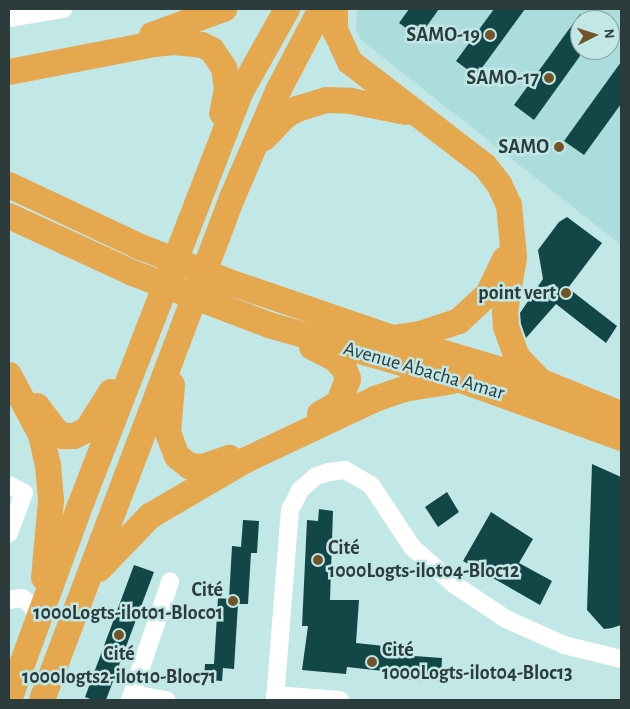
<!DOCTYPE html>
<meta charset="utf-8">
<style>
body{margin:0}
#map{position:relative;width:630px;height:709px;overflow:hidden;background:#c2e7e7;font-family:"Alegreya Sans",sans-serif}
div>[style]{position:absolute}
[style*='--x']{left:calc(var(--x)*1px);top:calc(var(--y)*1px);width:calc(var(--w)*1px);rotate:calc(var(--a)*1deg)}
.built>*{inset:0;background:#addcdc}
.building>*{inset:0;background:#134747}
.minor>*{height:18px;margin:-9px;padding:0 9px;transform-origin:9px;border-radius:9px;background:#fff}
.highway>*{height:26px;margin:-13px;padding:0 13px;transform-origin:13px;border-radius:13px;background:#e5a84f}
.dots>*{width:14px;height:14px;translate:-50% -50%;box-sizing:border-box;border:2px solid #c2e7e7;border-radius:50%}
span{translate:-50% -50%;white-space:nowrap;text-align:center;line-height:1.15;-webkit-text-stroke:5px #c2e7e7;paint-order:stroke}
.poi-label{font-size:20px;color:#2c3b3b;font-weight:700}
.right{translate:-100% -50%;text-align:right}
.left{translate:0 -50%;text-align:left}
.street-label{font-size:20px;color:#2c3b3b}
.frame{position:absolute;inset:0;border:10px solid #2c3b3b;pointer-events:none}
.north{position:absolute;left:570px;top:10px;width:50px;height:50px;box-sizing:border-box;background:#c2e7e7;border:1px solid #86a2a2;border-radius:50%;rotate:85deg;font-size:14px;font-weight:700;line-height:20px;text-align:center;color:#2c3b3b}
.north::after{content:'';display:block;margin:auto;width:18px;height:22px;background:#725428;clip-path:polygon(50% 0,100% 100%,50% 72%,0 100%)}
</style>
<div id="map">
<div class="built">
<div style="clip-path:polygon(evenodd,357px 9px,621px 9px,621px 245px,361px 40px,356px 30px,357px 9px,580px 20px,610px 20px,610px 50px,580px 50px,580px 20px)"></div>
</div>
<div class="building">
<div style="clip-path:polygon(409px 9px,439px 9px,419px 37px,399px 23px)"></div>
<div style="clip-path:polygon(494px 9px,525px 9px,476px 76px,456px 61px)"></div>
<div style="clip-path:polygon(580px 14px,580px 56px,534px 120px,514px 105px)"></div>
<div style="clip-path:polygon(621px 62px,621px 104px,584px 155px,564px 141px)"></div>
<div style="clip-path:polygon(567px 217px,602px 243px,568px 288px,617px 326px,606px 343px,556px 304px,526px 338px,521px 324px,520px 313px,543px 279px,538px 250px,559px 222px)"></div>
<div style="clip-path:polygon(592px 464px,621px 477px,621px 625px,612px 628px,604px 629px,587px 610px)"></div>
<div style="clip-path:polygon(447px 492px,459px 512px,438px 527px,425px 507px)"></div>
<div style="clip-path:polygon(319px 509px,333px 511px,330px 600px,359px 600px,356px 643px,413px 649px,414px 656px,442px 658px,441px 681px,409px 680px,410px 674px,347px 667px,346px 674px,302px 670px,308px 626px,302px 626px,307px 520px,318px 521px)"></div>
<div style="clip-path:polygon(491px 512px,533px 539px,519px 563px,552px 581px,540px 605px,463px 561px)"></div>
<div style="clip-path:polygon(243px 520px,259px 521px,257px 553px,251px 553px,248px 604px,238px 604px,234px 669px,223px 668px,222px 681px,204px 680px,205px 664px,214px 664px,218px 598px,229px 599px,232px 546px,241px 547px)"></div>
<div style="clip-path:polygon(134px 565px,154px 572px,106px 700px,93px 700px,85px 697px)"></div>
</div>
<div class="minor">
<div style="--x:9;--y:18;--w:55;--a:-9.5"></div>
<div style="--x:9;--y:485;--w:17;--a:28"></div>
<div style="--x:24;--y:493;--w:43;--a:110.6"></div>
<div style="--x:9;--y:600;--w:13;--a:-9"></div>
<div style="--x:22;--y:598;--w:11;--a:38"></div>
<div style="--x:31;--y:605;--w:19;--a:65"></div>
<div style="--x:132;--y:694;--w:35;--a:10"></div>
<div style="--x:275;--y:695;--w:65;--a:4.4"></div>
<div style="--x:130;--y:700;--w:125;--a:-71.3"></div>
<div style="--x:275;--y:700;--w:191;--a:-85.5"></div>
<div style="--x:290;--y:510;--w:22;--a:-63"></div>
<div style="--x:300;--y:490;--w:21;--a:-41"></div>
<div style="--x:316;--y:476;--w:14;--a:-17"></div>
<div style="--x:329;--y:472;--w:16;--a:-7"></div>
<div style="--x:345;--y:470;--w:30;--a:30"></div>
<div style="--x:371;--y:485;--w:74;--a:56.5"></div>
<div style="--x:412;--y:547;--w:57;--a:41.5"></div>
<div style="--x:455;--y:585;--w:61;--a:33.7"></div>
<div style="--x:506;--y:619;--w:64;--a:24.1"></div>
<div style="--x:564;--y:645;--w:59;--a:13.8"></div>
</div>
<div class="highway">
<div style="--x:335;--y:9;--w:21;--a:90"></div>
<div style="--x:335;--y:30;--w:35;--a:65"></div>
<div style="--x:350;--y:62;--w:170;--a:37.6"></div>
<div style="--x:485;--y:166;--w:23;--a:52"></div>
<div style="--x:499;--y:184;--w:23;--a:65"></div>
<div style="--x:509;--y:205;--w:52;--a:84.5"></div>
<div style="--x:514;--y:257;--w:56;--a:99.3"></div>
<div style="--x:505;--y:312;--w:15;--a:86"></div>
<div style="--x:506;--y:327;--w:32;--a:70"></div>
<div style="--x:517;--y:357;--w:35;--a:46"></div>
<div style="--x:152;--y:35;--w:77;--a:-19.9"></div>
<div style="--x:9;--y:72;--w:148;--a:-10.9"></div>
<div style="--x:154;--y:44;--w:21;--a:-5"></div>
<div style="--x:175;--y:42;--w:27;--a:6"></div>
<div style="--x:202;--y:45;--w:11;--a:27"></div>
<div style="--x:212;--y:50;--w:22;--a:56"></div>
<div style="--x:224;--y:68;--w:21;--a:82"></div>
<div style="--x:227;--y:89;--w:25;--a:101"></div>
<div style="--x:264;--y:138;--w:30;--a:-46"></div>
<div style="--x:285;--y:116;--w:14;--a:-30"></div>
<div style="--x:297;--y:109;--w:31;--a:-17"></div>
<div style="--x:327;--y:100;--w:24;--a:2"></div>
<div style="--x:351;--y:101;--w:56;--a:11.3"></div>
<div style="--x:9;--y:185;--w:146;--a:25.2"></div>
<div style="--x:141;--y:247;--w:95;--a:21.7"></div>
<div style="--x:229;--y:282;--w:173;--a:18.9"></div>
<div style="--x:393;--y:338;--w:155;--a:16.5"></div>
<div style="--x:542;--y:382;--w:85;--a:22.1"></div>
<div style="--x:9;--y:216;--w:136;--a:24.7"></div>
<div style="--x:133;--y:273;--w:146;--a:20.9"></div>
<div style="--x:269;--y:325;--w:200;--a:16"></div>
<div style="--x:461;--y:380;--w:170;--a:19.9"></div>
<div style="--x:399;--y:337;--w:21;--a:-8"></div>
<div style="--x:420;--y:334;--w:41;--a:-18.4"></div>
<div style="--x:459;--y:321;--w:40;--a:-43"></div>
<div style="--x:488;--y:294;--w:39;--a:-64"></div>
<div style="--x:312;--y:347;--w:25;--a:27"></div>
<div style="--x:334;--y:358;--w:14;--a:45"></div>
<div style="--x:344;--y:368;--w:12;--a:70"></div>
<div style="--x:348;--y:379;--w:26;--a:111"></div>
<div style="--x:339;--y:403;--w:22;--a:150"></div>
<div style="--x:9;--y:375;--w:68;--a:61.9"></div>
<div style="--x:41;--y:435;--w:32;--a:77"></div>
<div style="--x:48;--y:466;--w:35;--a:85"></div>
<div style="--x:51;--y:501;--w:77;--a:95.2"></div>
<div style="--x:172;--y:385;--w:48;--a:94.8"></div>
<div style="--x:168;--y:433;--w:25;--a:69"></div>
<div style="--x:177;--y:456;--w:16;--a:40"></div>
<div style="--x:189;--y:466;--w:14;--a:4"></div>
<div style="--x:203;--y:467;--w:28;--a:-19"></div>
<div style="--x:37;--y:406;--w:31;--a:53"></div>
<div style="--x:56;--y:431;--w:9;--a:36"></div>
<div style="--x:63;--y:436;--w:11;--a:0"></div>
<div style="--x:74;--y:436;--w:14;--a:-25"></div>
<div style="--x:87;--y:430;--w:45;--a:-57.7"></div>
<div style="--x:99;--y:569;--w:74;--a:-46.1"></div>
<div style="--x:150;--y:516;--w:111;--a:-30.3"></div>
<div style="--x:246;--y:460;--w:143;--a:-25.3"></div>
<div style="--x:375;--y:399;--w:31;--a:-19"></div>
<div style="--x:404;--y:389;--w:50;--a:-9.3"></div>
<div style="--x:9;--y:700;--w:201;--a:-69.9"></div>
<div style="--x:78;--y:511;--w:451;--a:-68.8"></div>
<div style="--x:241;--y:91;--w:94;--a:-60.7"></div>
<div style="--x:42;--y:700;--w:537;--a:-69.27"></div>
<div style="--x:232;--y:198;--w:119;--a:-66.7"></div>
<div style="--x:279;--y:89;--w:90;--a:-62.3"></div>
</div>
<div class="dots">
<div style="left:490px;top:35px;background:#725428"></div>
<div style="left:549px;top:78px;background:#725428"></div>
<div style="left:559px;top:147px;background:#725428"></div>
<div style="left:566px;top:293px;background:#725428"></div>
<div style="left:318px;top:560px;background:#725428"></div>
<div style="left:233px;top:601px;background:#725428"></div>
<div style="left:119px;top:635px;background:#725428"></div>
<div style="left:372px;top:662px;background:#725428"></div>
</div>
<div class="poi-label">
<span class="right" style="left:480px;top:35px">SAMO-19</span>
<span class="right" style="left:539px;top:78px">SAMO-17</span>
<span class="right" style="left:549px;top:147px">SAMO</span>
<span class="right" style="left:556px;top:293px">point vert</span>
<span class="left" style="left:328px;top:560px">Cité<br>1000Logts-ilot04-Bloc12</span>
<span class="right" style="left:223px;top:602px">Cité<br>1000Logts-ilot01-Bloc01</span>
<span class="left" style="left:382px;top:662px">Cité<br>1000Logts-ilot04-Bloc13</span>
<span style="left:119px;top:666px">Cité<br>1000logts2-ilot10-Bloc71</span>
</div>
<div class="street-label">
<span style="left:424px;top:371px;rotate:16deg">Avenue Abacha Amar</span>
</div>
<div class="frame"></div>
<div class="north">N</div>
</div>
